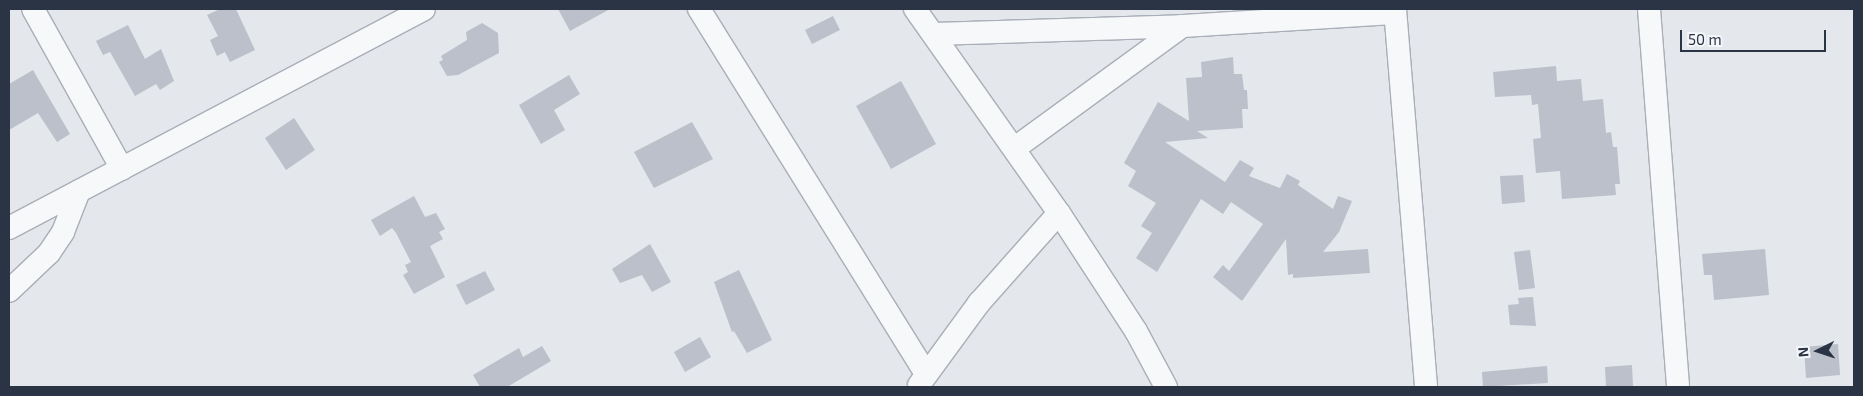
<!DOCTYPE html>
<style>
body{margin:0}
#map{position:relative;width:1863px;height:396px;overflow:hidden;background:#e4e7ec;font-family:"Exo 2",sans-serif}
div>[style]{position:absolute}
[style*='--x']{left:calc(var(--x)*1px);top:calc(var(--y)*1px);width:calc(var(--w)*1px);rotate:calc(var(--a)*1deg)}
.building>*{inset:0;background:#bbc0ca}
.roads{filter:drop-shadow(1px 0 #a9aeb7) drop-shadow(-1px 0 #a9aeb7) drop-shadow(0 1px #a9aeb7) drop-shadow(0 -1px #a9aeb7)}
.minor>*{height:22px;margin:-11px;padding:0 11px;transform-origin:11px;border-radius:11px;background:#f7f8fa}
span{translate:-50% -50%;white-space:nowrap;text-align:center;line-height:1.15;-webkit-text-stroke:5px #f4f6f9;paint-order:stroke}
.frame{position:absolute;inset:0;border:10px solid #2b3445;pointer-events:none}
.north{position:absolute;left:1793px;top:326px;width:50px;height:50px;-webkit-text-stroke:4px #f4f6f9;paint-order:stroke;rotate:266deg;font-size:14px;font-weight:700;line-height:20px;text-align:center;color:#2b3445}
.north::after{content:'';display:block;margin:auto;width:18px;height:22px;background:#2b3445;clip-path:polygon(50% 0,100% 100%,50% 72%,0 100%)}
.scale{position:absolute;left:1680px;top:30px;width:146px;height:22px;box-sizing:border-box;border:2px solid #2b3445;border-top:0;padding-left:6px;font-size:15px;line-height:18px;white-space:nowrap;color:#2b3445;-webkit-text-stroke:4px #f4f6f9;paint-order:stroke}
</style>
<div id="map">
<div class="building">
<div style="clip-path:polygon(220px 9px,236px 9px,255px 50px,230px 62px,225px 52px,217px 56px,210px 40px,218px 36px,207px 15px)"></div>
<div style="clip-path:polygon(558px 9px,610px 9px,570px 31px)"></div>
<div style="clip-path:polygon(833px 16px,840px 30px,812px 44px,805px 30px)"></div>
<div style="clip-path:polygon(482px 23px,498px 33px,499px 53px,458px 75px,447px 76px,439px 62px,443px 60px,441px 56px,467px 40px,466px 32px)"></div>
<div style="clip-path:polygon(128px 25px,145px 59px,161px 49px,174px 81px,160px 90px,156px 84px,135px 96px,110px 52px,103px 55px,96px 41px)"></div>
<div style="clip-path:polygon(1233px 57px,1234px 74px,1242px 74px,1244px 90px,1247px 90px,1248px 109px,1242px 109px,1243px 128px,1197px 131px,1208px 138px,1165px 142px,1225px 182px,1240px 160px,1254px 168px,1249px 176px,1280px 188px,1287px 174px,1300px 181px,1298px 185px,1333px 209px,1338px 196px,1352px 201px,1339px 232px,1323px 252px,1368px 249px,1370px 273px,1293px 278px,1293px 274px,1288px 275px,1286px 239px,1242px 301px,1213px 277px,1223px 265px,1229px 271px,1263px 224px,1231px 202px,1223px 214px,1201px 199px,1157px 272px,1136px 258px,1152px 233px,1141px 226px,1156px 203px,1128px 186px,1136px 171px,1124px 163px,1158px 102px,1189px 121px,1186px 78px,1202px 77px,1201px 62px)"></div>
<div style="clip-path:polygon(1556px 66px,1557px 81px,1581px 79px,1583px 101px,1603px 99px,1606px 133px,1611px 132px,1613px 147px,1617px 147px,1620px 184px,1615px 184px,1616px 195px,1562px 199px,1560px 171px,1536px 173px,1533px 139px,1541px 138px,1538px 104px,1532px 105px,1531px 95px,1495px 97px,1493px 72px)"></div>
<div style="clip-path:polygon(33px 70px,70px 134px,57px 142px,38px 113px,9px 130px,9px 84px)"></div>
<div style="clip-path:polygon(569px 75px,580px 94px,554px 110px,565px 130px,541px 144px,519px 105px)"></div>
<div style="clip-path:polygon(901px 81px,936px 144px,891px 169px,856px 106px)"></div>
<div style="clip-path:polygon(294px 118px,315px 150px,286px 170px,265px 138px)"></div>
<div style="clip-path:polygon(692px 122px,713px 159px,654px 188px,634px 152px)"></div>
<div style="clip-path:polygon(1523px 175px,1525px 202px,1502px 204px,1500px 176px)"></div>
<div style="clip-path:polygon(414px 196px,425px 217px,436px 213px,445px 229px,439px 232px,443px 239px,430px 246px,445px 277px,414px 294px,403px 275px,408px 272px,405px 265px,411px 262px,396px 233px,392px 228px,380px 236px,371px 220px)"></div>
<div style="clip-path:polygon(650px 244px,671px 282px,652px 292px,642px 275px,620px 283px,612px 269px)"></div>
<div style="clip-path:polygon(1765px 249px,1769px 295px,1714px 300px,1712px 275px,1704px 275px,1702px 254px)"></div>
<div style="clip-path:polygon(1530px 250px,1535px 288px,1519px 290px,1514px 252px)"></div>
<div style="clip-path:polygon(739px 270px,772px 340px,747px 353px,734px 331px,732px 332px,714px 282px)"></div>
<div style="clip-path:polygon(485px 271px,495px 290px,466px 305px,456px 285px)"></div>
<div style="clip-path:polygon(1533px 297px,1536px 326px,1510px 325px,1508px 305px,1519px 304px,1518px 298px)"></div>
<div style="clip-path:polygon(700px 337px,711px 357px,685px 372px,674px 352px)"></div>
<div style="clip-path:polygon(1838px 344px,1840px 375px,1806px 378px,1804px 347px)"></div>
<div style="clip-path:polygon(542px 346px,551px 361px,507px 387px,480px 387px,473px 375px,519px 348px,523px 357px)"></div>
<div style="clip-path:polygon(1632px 365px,1633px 387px,1606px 387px,1605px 367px)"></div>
<div style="clip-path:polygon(1547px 366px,1548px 383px,1483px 387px,1482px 372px)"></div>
</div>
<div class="roads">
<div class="minor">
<div style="--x:33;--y:9;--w:183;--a:60.9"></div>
<div style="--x:699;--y:9;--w:430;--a:58.1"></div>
<div style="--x:915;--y:9;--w:250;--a:54.8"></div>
<div style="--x:1059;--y:213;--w:141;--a:56.9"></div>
<div style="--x:1136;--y:331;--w:64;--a:61.8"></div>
<div style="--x:1395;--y:9;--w:379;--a:85.3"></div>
<div style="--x:1649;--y:9;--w:379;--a:85.6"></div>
<div style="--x:934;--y:34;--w:248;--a:-1.8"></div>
<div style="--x:1015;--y:148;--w:207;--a:-36.1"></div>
<div style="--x:1182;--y:26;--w:213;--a:-3.5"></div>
<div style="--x:9;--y:228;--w:469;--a:-27.8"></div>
<div style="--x:9;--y:291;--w:55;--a:-43.5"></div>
<div style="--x:49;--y:253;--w:25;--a:-56"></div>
<div style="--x:63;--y:232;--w:44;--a:-68.7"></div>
<div style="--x:919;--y:385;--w:102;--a:-53.8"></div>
<div style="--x:979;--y:303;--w:120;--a:-48.4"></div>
</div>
</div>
<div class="frame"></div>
<div class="north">N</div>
<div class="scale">50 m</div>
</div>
